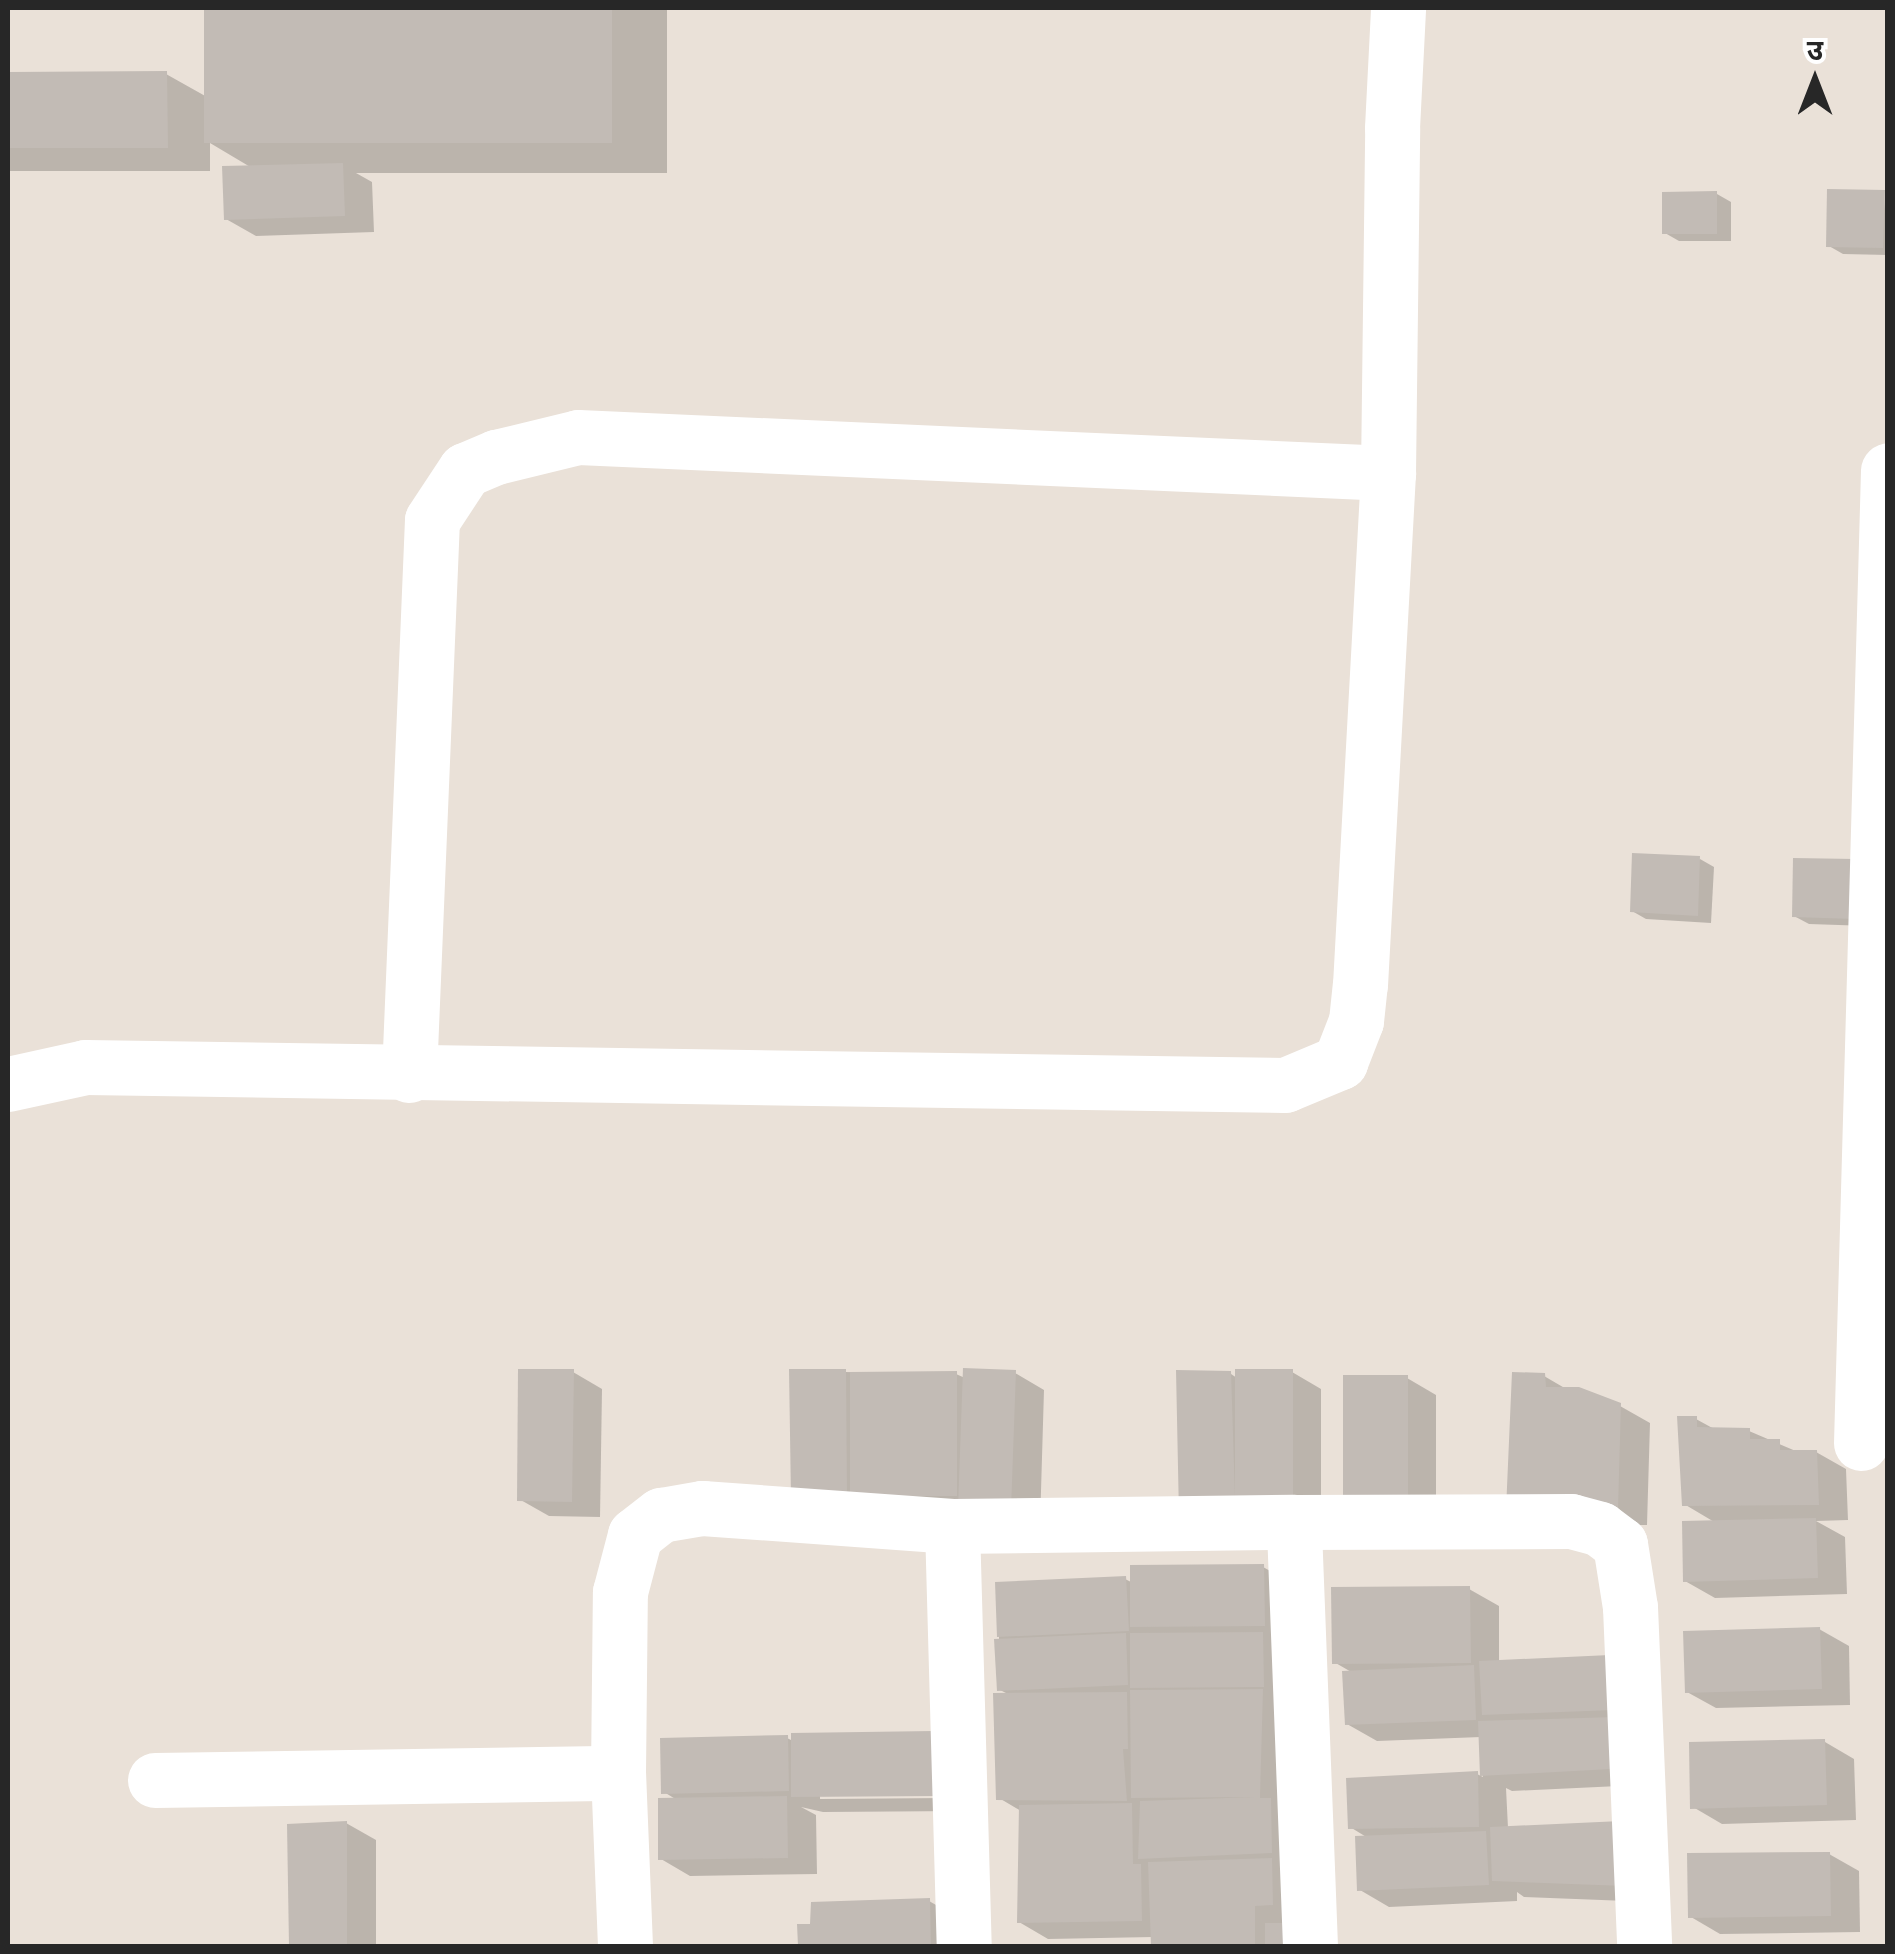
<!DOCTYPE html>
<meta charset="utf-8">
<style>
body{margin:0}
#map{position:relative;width:1895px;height:1954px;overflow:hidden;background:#eae1d8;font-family:"PT Sans Narrow","Noto Sans Devanagari",sans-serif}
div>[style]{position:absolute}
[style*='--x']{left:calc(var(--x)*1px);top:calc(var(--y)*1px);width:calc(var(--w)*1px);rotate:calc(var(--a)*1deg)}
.shadow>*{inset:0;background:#0003}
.building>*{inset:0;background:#c2bbb5}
.street>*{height:55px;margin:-27.5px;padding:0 27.5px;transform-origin:27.5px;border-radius:27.5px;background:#fff}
span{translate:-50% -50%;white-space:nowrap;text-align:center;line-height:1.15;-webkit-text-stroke:9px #fff;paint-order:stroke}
.frame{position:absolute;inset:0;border:10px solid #272727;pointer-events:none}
.north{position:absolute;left:1765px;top:30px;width:100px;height:100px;-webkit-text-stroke:8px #fff;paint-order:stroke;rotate:0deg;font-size:28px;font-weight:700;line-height:40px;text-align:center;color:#272727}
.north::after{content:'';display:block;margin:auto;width:35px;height:45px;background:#272727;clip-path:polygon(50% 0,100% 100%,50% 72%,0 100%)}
</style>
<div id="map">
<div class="shadow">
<div style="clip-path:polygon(207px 8px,667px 8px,667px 173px,356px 173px,372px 182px,374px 232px,256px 236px,226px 219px,252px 168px,210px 143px,210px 171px,8px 171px,8px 74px,166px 74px,207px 97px)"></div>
<div style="clip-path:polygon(1884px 193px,1888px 255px,1843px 254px,1829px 246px)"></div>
<div style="clip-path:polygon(1717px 194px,1731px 202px,1731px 241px,1679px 241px,1665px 233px)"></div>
<div style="clip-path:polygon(1700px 859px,1714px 867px,1711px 923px,1646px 919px,1632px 911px)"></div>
<div style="clip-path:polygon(1795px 861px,1868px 926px,1809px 924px,1794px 916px)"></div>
<div style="clip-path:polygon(573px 1372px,602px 1389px,600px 1517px,549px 1516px,519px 1499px)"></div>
<div style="clip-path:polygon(845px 1372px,956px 1374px,965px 1378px,1015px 1373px,1044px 1390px,1040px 1525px,823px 1514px)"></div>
<div style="clip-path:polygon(1292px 1372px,1321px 1389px,1321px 1521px,1211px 1531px,1231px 1374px,1237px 1378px)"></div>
<div style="clip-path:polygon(1544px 1376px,1568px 1390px,1620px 1406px,1650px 1423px,1647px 1525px,1538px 1525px)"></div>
<div style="clip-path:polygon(1407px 1378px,1436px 1395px,1436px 1513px,1375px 1513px)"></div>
<div style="clip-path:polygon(1696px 1419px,1716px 1430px,1749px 1431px,1798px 1452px,1816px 1452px,1846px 1469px,1848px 1520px,1816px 1521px,1845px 1537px,1847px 1594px,1715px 1598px,1685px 1581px,1716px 1523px,1684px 1504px)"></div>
<div style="clip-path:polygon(1263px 1567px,1293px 1584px,1306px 1946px,1153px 1946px,1153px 1937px,1048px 1939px,1019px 1922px,1021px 1811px,999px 1798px,1010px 1695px,1000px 1690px,998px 1585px,1125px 1579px,1133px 1583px)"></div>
<div style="clip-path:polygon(1469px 1589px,1499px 1606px,1499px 1662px,1609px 1657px,1640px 1785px,1512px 1791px,1506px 1788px,1508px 1828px,1653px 1902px,1524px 1897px,1517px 1892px,1517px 1901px,1389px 1907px,1360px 1890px,1368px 1838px,1350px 1827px,1477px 1774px,1483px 1777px,1481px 1737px,1377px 1741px,1347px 1724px,1353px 1673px,1334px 1662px)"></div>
<div style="clip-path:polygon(1819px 1629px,1849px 1646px,1850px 1705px,1716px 1708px,1687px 1692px)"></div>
<div style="clip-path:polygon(evenodd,933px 1734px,963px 1811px,823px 1812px,801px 1807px,816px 1815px,817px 1874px,690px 1876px,661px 1859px,677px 1800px,664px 1792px,787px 1738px,793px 1741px,933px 1734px,947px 1793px,947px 1798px,820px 1799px,820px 1794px,947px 1793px)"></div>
<div style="clip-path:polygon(1825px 1742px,1854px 1759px,1856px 1820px,1722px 1824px,1693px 1807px)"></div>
<div style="clip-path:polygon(346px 1823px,376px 1840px,376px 1946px,291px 1946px,290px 1826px)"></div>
<div style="clip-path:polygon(1829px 1854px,1859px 1871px,1860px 1932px,1720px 1934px,1691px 1917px)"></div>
<div style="clip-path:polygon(929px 1901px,959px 1918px,959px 1946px,801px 1946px,800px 1927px)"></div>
</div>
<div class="building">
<div style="clip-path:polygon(204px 8px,612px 8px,612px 143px,204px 143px)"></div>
<div style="clip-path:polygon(167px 71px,168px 148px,8px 148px,8px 72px)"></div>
<div style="clip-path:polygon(343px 163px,345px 216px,224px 220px,222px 166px)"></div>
<div style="clip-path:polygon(1827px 189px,1885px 190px,1883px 248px,1826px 247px)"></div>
<div style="clip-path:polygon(1717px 191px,1717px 234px,1662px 234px,1662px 192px)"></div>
<div style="clip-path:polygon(1632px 853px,1700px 856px,1698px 916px,1630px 912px)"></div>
<div style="clip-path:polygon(1793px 858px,1855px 859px,1854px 919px,1792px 917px)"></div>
<div style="clip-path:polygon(963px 1368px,1016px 1370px,1011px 1510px,958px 1508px)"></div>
<div style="clip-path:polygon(518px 1369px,574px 1369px,572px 1502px,517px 1501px)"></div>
<div style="clip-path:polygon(789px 1369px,846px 1369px,847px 1498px,791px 1499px)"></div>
<div style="clip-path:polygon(1235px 1369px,1293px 1369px,1293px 1506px,1179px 1516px,1176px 1370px,1231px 1371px,1235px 1497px)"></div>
<div style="clip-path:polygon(957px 1371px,957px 1496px,850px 1496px,850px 1372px)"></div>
<div style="clip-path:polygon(1512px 1372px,1545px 1373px,1546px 1387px,1579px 1387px,1621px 1403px,1618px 1510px,1506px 1510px)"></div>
<div style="clip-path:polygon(1343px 1375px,1408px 1375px,1408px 1498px,1343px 1498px)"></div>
<div style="clip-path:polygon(1677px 1416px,1697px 1416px,1697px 1427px,1750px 1428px,1750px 1439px,1780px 1439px,1780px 1450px,1817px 1450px,1819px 1505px,1682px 1506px)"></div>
<div style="clip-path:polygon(1816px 1518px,1818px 1578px,1683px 1582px,1682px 1521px)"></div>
<div style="clip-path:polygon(1264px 1564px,1265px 1626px,1130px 1627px,1130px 1565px)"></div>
<div style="clip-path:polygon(1126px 1576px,1129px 1631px,997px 1637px,995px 1582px)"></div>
<div style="clip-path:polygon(1470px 1586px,1471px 1663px,1332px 1664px,1331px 1587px)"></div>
<div style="clip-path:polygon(1820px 1627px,1822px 1689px,1685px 1693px,1683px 1631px)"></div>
<div style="clip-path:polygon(1263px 1632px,1264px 1687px,1130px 1688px,1130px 1633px)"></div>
<div style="clip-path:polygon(1126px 1633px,1128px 1685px,997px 1691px,994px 1639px)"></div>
<div style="clip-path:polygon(1610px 1655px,1613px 1710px,1482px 1715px,1479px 1661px)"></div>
<div style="clip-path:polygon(1474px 1665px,1476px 1720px,1345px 1725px,1342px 1671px)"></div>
<div style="clip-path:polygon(1263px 1689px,1260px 1798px,1271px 1798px,1272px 1853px,1138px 1859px,1140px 1801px,1255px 1797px,1131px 1798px,1130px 1690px)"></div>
<div style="clip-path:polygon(1127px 1692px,1128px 1749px,1123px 1749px,1127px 1801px,996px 1800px,993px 1693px)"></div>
<div style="clip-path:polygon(1615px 1717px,1611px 1769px,1480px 1776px,1478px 1721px)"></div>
<div style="clip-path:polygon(934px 1731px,935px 1796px,791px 1797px,791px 1733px)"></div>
<div style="clip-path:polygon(788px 1735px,789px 1791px,661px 1794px,660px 1738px)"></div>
<div style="clip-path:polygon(1825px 1739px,1827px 1805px,1690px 1809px,1689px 1742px)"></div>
<div style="clip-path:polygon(1478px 1771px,1479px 1827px,1348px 1829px,1346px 1778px)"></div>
<div style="clip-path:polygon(787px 1796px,788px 1858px,658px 1860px,658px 1798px)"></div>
<div style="clip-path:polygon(1132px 1803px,1133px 1864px,1141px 1864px,1142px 1921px,1017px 1923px,1019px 1805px)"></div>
<div style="clip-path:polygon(347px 1821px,347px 1946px,289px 1946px,287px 1824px)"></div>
<div style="clip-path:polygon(1621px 1821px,1625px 1886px,1492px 1881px,1490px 1827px)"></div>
<div style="clip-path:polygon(1486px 1831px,1489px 1885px,1357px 1891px,1355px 1836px)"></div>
<div style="clip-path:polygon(1830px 1852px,1831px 1916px,1688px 1918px,1687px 1853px)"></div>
<div style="clip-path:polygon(1272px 1858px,1273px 1905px,1255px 1906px,1255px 1946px,1151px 1946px,1148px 1862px)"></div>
<div style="clip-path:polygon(930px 1898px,931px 1946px,798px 1946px,797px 1924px,810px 1924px,811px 1902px)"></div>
<div style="clip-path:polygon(1265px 1923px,1293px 1923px,1292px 1946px,1265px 1946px)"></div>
</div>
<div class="street">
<div style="--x:409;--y:1075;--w:555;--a:-87.63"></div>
<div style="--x:432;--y:520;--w:60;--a:-56.6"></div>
<div style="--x:465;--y:470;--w:34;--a:-23"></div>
<div style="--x:496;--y:457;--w:84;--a:-13.7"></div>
<div style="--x:578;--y:437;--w:811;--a:2.54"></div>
<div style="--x:8;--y:1084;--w:79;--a:-12.4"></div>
<div style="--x:85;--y:1067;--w:1200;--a:0.86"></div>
<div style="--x:1285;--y:1085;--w:60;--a:-22.7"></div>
<div style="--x:1340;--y:1062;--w:44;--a:-68.7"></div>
<div style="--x:1356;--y:1021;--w:36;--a:-84"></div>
<div style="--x:1360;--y:985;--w:513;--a:-86.87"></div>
<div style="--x:1388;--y:473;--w:345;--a:-89.3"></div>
<div style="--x:1392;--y:128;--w:120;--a:-87.1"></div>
<div style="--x:1861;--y:1443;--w:973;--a:-88.41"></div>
<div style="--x:952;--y:1526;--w:342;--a:-0.7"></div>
<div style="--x:155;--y:1780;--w:463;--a:-0.9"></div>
<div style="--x:625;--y:1946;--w:173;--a:-92.3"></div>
<div style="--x:618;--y:1773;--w:181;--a:-89.4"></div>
<div style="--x:620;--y:1592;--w:59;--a:-75.3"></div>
<div style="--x:635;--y:1535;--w:33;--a:-38"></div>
<div style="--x:661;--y:1515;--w:42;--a:-9.7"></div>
<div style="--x:702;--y:1508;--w:251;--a:4.1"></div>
<div style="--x:952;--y:1526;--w:420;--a:88.4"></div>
<div style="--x:1310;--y:1946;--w:424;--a:-92.2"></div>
<div style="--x:1294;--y:1522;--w:277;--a:-0.2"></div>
<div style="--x:1571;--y:1521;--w:30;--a:15"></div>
<div style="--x:1600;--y:1529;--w:25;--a:37"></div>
<div style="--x:1620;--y:1544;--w:64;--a:81"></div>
<div style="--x:1630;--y:1607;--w:339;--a:87.6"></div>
</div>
<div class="frame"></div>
<div class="north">उ</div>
</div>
